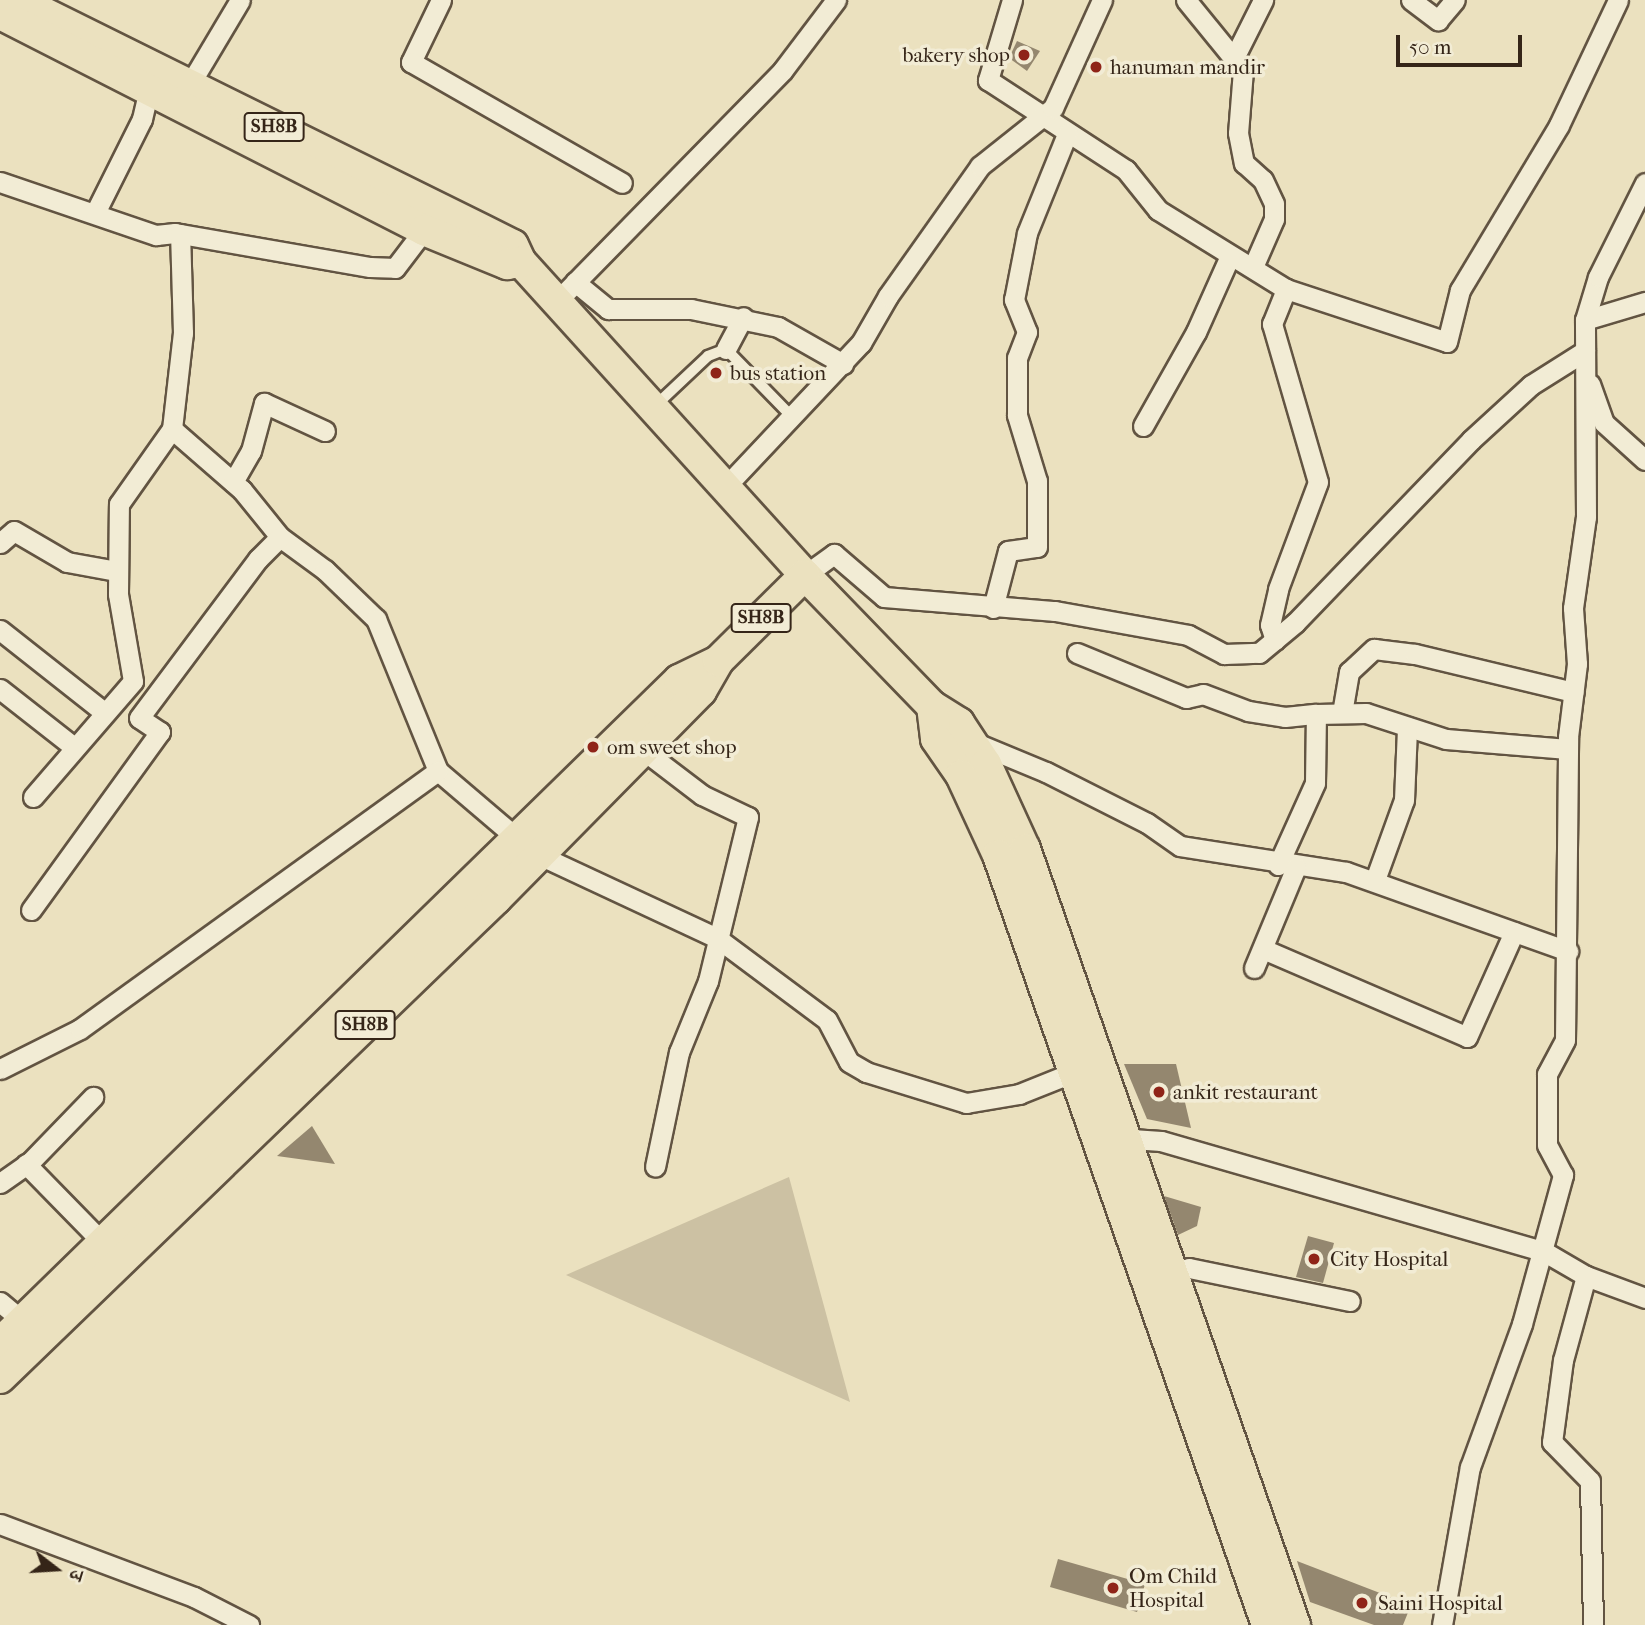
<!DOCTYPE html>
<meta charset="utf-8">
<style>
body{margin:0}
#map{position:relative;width:1645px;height:1625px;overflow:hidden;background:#ebe1bf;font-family:"IM FELL French Canon","Noto Serif Devanagari",serif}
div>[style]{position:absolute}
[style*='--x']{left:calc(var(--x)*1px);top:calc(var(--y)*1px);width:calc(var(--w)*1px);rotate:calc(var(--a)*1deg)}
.green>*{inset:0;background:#ccc1a3}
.building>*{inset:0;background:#94876f}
.roads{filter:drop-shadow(2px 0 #625442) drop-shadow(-2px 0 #625442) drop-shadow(0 2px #625442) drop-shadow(0 -2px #625442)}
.service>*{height:10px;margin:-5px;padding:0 5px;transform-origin:5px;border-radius:5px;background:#f2ecd5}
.minor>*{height:19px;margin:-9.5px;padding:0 9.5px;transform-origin:9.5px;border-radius:9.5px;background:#f2ecd5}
.primary>*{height:30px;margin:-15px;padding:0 15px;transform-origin:15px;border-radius:15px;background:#ebe1bf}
.dots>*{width:19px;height:19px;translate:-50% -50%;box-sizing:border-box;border:4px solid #f2ecd5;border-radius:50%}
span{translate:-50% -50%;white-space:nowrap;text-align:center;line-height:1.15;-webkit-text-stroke:7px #f2ecd5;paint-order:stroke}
.shield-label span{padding:2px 5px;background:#f2ecd5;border:2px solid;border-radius:5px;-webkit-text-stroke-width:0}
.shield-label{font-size:19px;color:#352518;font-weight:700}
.poi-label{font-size:21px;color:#352518}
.right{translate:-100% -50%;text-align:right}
.left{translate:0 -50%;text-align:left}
.north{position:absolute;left:21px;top:1534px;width:70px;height:70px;-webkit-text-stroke:5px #f2ecd5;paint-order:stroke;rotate:107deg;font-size:19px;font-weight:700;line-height:28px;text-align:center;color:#352518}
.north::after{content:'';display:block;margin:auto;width:24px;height:32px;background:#352518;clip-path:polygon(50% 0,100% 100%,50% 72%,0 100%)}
.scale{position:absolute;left:1396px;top:35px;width:126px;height:32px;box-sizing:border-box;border:4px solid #352518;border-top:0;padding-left:9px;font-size:21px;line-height:24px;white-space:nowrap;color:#352518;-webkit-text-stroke:5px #f2ecd5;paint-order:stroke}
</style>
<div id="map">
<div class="green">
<div style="clip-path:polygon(789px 1177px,850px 1402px,566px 1275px)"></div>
</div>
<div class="building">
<div style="clip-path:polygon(1017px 41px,1040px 51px,1027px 71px,1009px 58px)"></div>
<div style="clip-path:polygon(1124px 1064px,1176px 1064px,1191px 1128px,1147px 1119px)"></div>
<div style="clip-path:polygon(312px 1126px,335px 1164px,277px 1156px)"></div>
<div style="clip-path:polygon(1164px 1196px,1201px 1207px,1197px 1226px,1178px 1235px)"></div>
<div style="clip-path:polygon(1308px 1236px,1334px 1243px,1323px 1283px,1296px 1277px)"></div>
<div style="clip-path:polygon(1058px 1559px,1145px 1584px,1137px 1612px,1050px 1587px)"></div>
<div style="clip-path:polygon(1297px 1561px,1411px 1605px,1403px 1625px,1374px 1625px,1310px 1602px)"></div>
</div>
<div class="roads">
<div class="service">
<div style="--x:656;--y:405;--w:71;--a:-43.3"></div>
<div style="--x:708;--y:356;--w:19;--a:-21"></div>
<div style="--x:726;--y:349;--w:96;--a:45.8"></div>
</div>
<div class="minor">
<div style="--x:441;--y:0;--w:69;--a:115.8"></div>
<div style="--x:411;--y:62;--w:243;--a:29.8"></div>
<div style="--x:1012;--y:0;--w:84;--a:106.7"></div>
<div style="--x:988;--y:80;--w:165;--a:33.1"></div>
<div style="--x:1126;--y:170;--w:51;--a:51.3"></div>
<div style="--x:1158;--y:210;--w:150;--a:31.7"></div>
<div style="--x:1286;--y:289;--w:169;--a:18.2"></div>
<div style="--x:1447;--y:342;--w:54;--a:-76"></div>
<div style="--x:1460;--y:290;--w:192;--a:-59"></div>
<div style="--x:1559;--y:125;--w:138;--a:-64.7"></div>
<div style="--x:1186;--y:0;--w:90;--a:50.8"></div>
<div style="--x:1243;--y:70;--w:63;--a:94.5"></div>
<div style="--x:1238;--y:133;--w:31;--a:79"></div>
<div style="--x:1244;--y:163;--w:25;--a:42"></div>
<div style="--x:1263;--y:180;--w:26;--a:65"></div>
<div style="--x:1274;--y:204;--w:15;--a:90"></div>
<div style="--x:1274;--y:219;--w:52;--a:113.6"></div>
<div style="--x:1411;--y:0;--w:34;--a:37"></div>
<div style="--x:1438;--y:20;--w:26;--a:-50"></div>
<div style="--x:1235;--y:56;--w:63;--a:-63.4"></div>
<div style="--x:184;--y:94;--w:109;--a:-59.2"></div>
<div style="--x:0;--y:182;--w:165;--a:18.8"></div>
<div style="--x:156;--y:235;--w:19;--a:-6"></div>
<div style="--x:175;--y:233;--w:198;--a:9.9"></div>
<div style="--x:370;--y:267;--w:25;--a:2"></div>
<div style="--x:395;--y:268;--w:48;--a:-52.7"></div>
<div style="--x:95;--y:213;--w:105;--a:-63.4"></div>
<div style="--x:142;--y:119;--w:31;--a:-77"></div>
<div style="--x:575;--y:282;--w:43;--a:39.3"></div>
<div style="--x:608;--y:309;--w:83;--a:0"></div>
<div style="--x:691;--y:309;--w:89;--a:11.7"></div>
<div style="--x:778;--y:327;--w:75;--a:29.6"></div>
<div style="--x:559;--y:299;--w:320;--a:-45.6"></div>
<div style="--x:783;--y:70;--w:88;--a:-52.9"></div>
<div style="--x:1585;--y:320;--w:63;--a:-16.7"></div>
<div style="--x:726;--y:349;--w:36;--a:-62"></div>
<div style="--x:1590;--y:384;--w:41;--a:70.3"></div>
<div style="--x:1604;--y:423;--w:55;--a:42.1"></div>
<div style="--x:1143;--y:426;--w:108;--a:-60.6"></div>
<div style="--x:1196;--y:332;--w:83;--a:-65.9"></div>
<div style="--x:172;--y:429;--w:93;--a:41.1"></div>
<div style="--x:242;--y:490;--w:60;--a:51"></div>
<div style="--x:280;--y:537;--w:56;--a:36.3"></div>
<div style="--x:325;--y:570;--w:71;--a:43.9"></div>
<div style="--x:376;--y:619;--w:164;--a:67.8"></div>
<div style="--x:438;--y:771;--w:105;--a:40.4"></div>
<div style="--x:233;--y:482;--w:36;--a:-60"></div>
<div style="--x:251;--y:451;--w:50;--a:-74.8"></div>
<div style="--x:264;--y:403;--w:67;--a:24.7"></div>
<div style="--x:728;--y:484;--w:194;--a:-46.7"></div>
<div style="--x:861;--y:343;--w:54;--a:-60.1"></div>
<div style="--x:888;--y:296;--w:159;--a:-54.7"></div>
<div style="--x:980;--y:166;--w:93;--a:-38.5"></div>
<div style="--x:1053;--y:108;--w:119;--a:-65.6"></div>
<div style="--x:0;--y:543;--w:18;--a:-41"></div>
<div style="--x:14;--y:531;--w:61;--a:30.3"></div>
<div style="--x:67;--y:562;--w:51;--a:10.2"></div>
<div style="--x:805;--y:575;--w:36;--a:-36"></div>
<div style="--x:834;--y:554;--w:66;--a:40.7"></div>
<div style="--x:884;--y:597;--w:172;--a:4.7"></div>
<div style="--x:1055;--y:611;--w:135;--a:10.2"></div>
<div style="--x:1188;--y:635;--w:41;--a:27.8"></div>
<div style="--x:1224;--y:654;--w:35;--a:-2"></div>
<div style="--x:1259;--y:653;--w:47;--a:-39.8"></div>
<div style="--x:1295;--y:623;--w:254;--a:-46.1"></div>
<div style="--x:1471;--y:440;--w:81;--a:-42.5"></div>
<div style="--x:1531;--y:385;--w:64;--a:-32.2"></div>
<div style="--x:993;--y:608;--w:59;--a:-75.3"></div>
<div style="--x:1008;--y:551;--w:29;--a:-8"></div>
<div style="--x:1037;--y:547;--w:66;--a:-90"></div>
<div style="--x:1037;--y:481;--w:69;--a:-106.9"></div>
<div style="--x:1017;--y:415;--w:57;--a:-90"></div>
<div style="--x:1017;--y:358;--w:28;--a:-69"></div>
<div style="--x:1027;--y:332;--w:35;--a:-112"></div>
<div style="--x:1014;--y:300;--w:68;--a:-79"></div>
<div style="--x:1027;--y:233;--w:107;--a:-68"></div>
<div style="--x:0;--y:630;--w:132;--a:38.3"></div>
<div style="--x:1275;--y:640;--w:16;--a:-108"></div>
<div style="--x:1270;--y:625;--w:37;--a:-77"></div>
<div style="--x:1278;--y:589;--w:114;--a:-69.5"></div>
<div style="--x:1318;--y:482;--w:165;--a:-106.2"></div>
<div style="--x:1272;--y:324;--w:38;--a:-68"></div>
<div style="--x:1077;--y:653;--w:118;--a:22.4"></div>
<div style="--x:1186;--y:698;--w:17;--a:-13"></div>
<div style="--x:1203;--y:694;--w:48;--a:20.7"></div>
<div style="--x:1248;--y:711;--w:37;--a:9"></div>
<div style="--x:1285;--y:717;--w:31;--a:-6"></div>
<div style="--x:0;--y:689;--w:94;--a:38.1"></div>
<div style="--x:1342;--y:713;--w:42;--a:-80.3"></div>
<div style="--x:1349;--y:672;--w:34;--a:-43"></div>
<div style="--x:1374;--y:649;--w:41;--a:7"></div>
<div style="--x:1415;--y:654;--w:163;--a:13.5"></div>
<div style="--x:971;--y:741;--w:81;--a:22.5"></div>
<div style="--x:1046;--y:772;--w:113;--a:26.8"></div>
<div style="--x:1147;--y:823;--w:40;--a:34.9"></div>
<div style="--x:1180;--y:846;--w:168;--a:8.9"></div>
<div style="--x:1346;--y:872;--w:236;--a:19.6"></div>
<div style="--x:643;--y:750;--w:74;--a:37.3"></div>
<div style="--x:702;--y:795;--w:51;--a:25.6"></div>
<div style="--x:748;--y:817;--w:169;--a:103.7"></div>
<div style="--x:708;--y:981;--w:77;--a:112.2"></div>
<div style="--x:679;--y:1052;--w:117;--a:101.8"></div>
<div style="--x:33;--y:797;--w:153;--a:-49.2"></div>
<div style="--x:133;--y:681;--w:88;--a:-99.8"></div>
<div style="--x:118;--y:594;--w:90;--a:-89.4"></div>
<div style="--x:119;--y:504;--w:92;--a:-54.8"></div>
<div style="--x:172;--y:429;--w:97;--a:-83.5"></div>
<div style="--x:183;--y:333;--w:99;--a:-91.7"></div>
<div style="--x:539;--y:855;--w:196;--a:25"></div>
<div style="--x:717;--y:938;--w:137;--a:36.7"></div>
<div style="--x:827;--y:1020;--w:47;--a:62.4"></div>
<div style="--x:849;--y:1062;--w:20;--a:30"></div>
<div style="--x:866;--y:1072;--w:105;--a:17.2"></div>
<div style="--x:966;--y:1103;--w:54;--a:-9.6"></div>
<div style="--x:1019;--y:1094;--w:59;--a:-21.8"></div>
<div style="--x:1278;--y:865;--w:90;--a:-65.7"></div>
<div style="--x:1315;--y:783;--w:69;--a:-89.2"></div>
<div style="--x:1316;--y:714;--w:50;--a:-1.1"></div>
<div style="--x:1366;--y:713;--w:84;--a:18"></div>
<div style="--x:1446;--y:739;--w:122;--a:4.7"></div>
<div style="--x:1375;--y:880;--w:85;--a:-70.1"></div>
<div style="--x:1404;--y:800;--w:73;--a:-87.6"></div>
<div style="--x:31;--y:910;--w:220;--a:-54.1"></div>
<div style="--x:160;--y:732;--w:25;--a:-146"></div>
<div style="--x:139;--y:718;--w:199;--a:-53.2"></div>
<div style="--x:258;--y:559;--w:31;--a:-45"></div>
<div style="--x:1263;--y:949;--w:222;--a:23.3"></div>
<div style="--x:1467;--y:1037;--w:115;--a:-65.9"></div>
<div style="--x:1254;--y:968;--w:109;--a:-67.4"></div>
<div style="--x:0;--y:1069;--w:89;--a:-26.6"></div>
<div style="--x:80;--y:1029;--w:441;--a:-35.8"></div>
<div style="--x:1117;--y:1138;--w:44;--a:3.9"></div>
<div style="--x:1161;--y:1141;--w:398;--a:16.1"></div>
<div style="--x:1543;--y:1251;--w:50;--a:30.2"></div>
<div style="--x:1586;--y:1276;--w:63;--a:20.4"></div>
<div style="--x:26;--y:1164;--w:112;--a:45.7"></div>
<div style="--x:0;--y:1183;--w:37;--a:-35"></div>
<div style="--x:30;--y:1162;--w:91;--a:-45.9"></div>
<div style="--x:1172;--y:1272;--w:17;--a:-13"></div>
<div style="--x:1189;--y:1268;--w:164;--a:11.6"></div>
<div style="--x:1586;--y:1276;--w:87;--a:105.3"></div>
<div style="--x:1563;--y:1360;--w:83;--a:97.6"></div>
<div style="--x:1552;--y:1442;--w:54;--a:45.7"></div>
<div style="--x:1590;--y:1481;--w:144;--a:88.8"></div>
<div style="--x:0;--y:1302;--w:40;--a:40"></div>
<div style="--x:0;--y:1524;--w:207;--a:20.6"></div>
<div style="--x:194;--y:1597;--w:62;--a:27"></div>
<div style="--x:1442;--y:1625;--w:160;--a:-80"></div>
<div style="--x:1470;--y:1467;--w:152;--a:-70"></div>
<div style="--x:1522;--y:1324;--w:155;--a:-74.6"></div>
<div style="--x:1563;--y:1175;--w:34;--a:-118"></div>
<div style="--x:1547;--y:1145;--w:71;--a:-90"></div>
<div style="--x:1547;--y:1074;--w:38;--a:-62"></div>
<div style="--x:1565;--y:1040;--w:303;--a:-89.4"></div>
<div style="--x:1568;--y:737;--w:74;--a:-83"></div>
<div style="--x:1577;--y:664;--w:56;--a:-94.1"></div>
<div style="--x:1573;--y:608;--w:92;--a:-81.9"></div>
<div style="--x:1586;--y:517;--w:197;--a:-90.3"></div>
<div style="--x:1585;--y:320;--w:45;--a:-73.2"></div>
<div style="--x:1598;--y:277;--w:105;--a:-63.4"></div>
</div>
<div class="primary">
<div style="--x:18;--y:0;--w:552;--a:26.33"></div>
<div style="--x:513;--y:245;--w:19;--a:65"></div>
<div style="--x:521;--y:262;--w:423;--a:47.8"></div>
<div style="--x:805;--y:575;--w:182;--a:45.9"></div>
<div style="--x:932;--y:706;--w:32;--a:32"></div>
<div style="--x:959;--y:723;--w:49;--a:56.6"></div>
<div style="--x:986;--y:764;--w:94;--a:65.4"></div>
<div style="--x:1025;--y:849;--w:822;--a:70.82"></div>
<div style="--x:0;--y:14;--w:476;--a:27"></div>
<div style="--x:424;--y:230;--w:90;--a:22.3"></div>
<div style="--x:507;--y:264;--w:14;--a:-8"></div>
<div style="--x:932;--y:706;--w:33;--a:83"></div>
<div style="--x:936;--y:739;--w:44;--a:55.2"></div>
<div style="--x:961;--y:775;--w:88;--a:65.2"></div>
<div style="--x:998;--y:855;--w:816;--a:70.74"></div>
<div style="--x:0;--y:1343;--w:949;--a:-44.32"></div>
<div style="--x:679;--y:680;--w:43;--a:-26"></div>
<div style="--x:0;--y:1378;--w:690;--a:-44"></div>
<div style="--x:496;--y:899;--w:292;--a:-45.4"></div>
<div style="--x:701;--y:691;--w:34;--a:-60"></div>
<div style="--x:718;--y:661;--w:122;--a:-44.7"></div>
</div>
</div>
<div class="dots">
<div style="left:1024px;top:55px;background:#8f2418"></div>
<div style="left:1096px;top:67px;background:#8f2418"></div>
<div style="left:716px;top:373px;background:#8f2418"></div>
<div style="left:593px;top:747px;background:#8f2418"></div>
<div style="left:1159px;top:1092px;background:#8f2418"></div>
<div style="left:1314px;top:1259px;background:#8f2418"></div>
<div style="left:1113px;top:1588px;background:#8f2418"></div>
<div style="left:1362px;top:1603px;background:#8f2418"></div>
</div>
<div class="shield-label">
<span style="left:274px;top:127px">SH8B</span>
<span style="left:761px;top:618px">SH8B</span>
<span style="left:365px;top:1025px">SH8B</span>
</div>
<div class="poi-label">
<span class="right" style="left:1010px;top:55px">bakery shop</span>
<span class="left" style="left:1110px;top:67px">hanuman mandir</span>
<span class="left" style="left:730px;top:373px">bus station</span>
<span class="left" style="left:607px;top:747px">om sweet shop</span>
<span class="left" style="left:1173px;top:1092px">ankit restaurant</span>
<span class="left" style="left:1330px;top:1259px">City Hospital</span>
<span class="left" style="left:1129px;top:1588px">Om Child<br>Hospital</span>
<span class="left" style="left:1378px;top:1603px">Saini Hospital</span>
</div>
<div class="north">उ</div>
<div class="scale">50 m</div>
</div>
